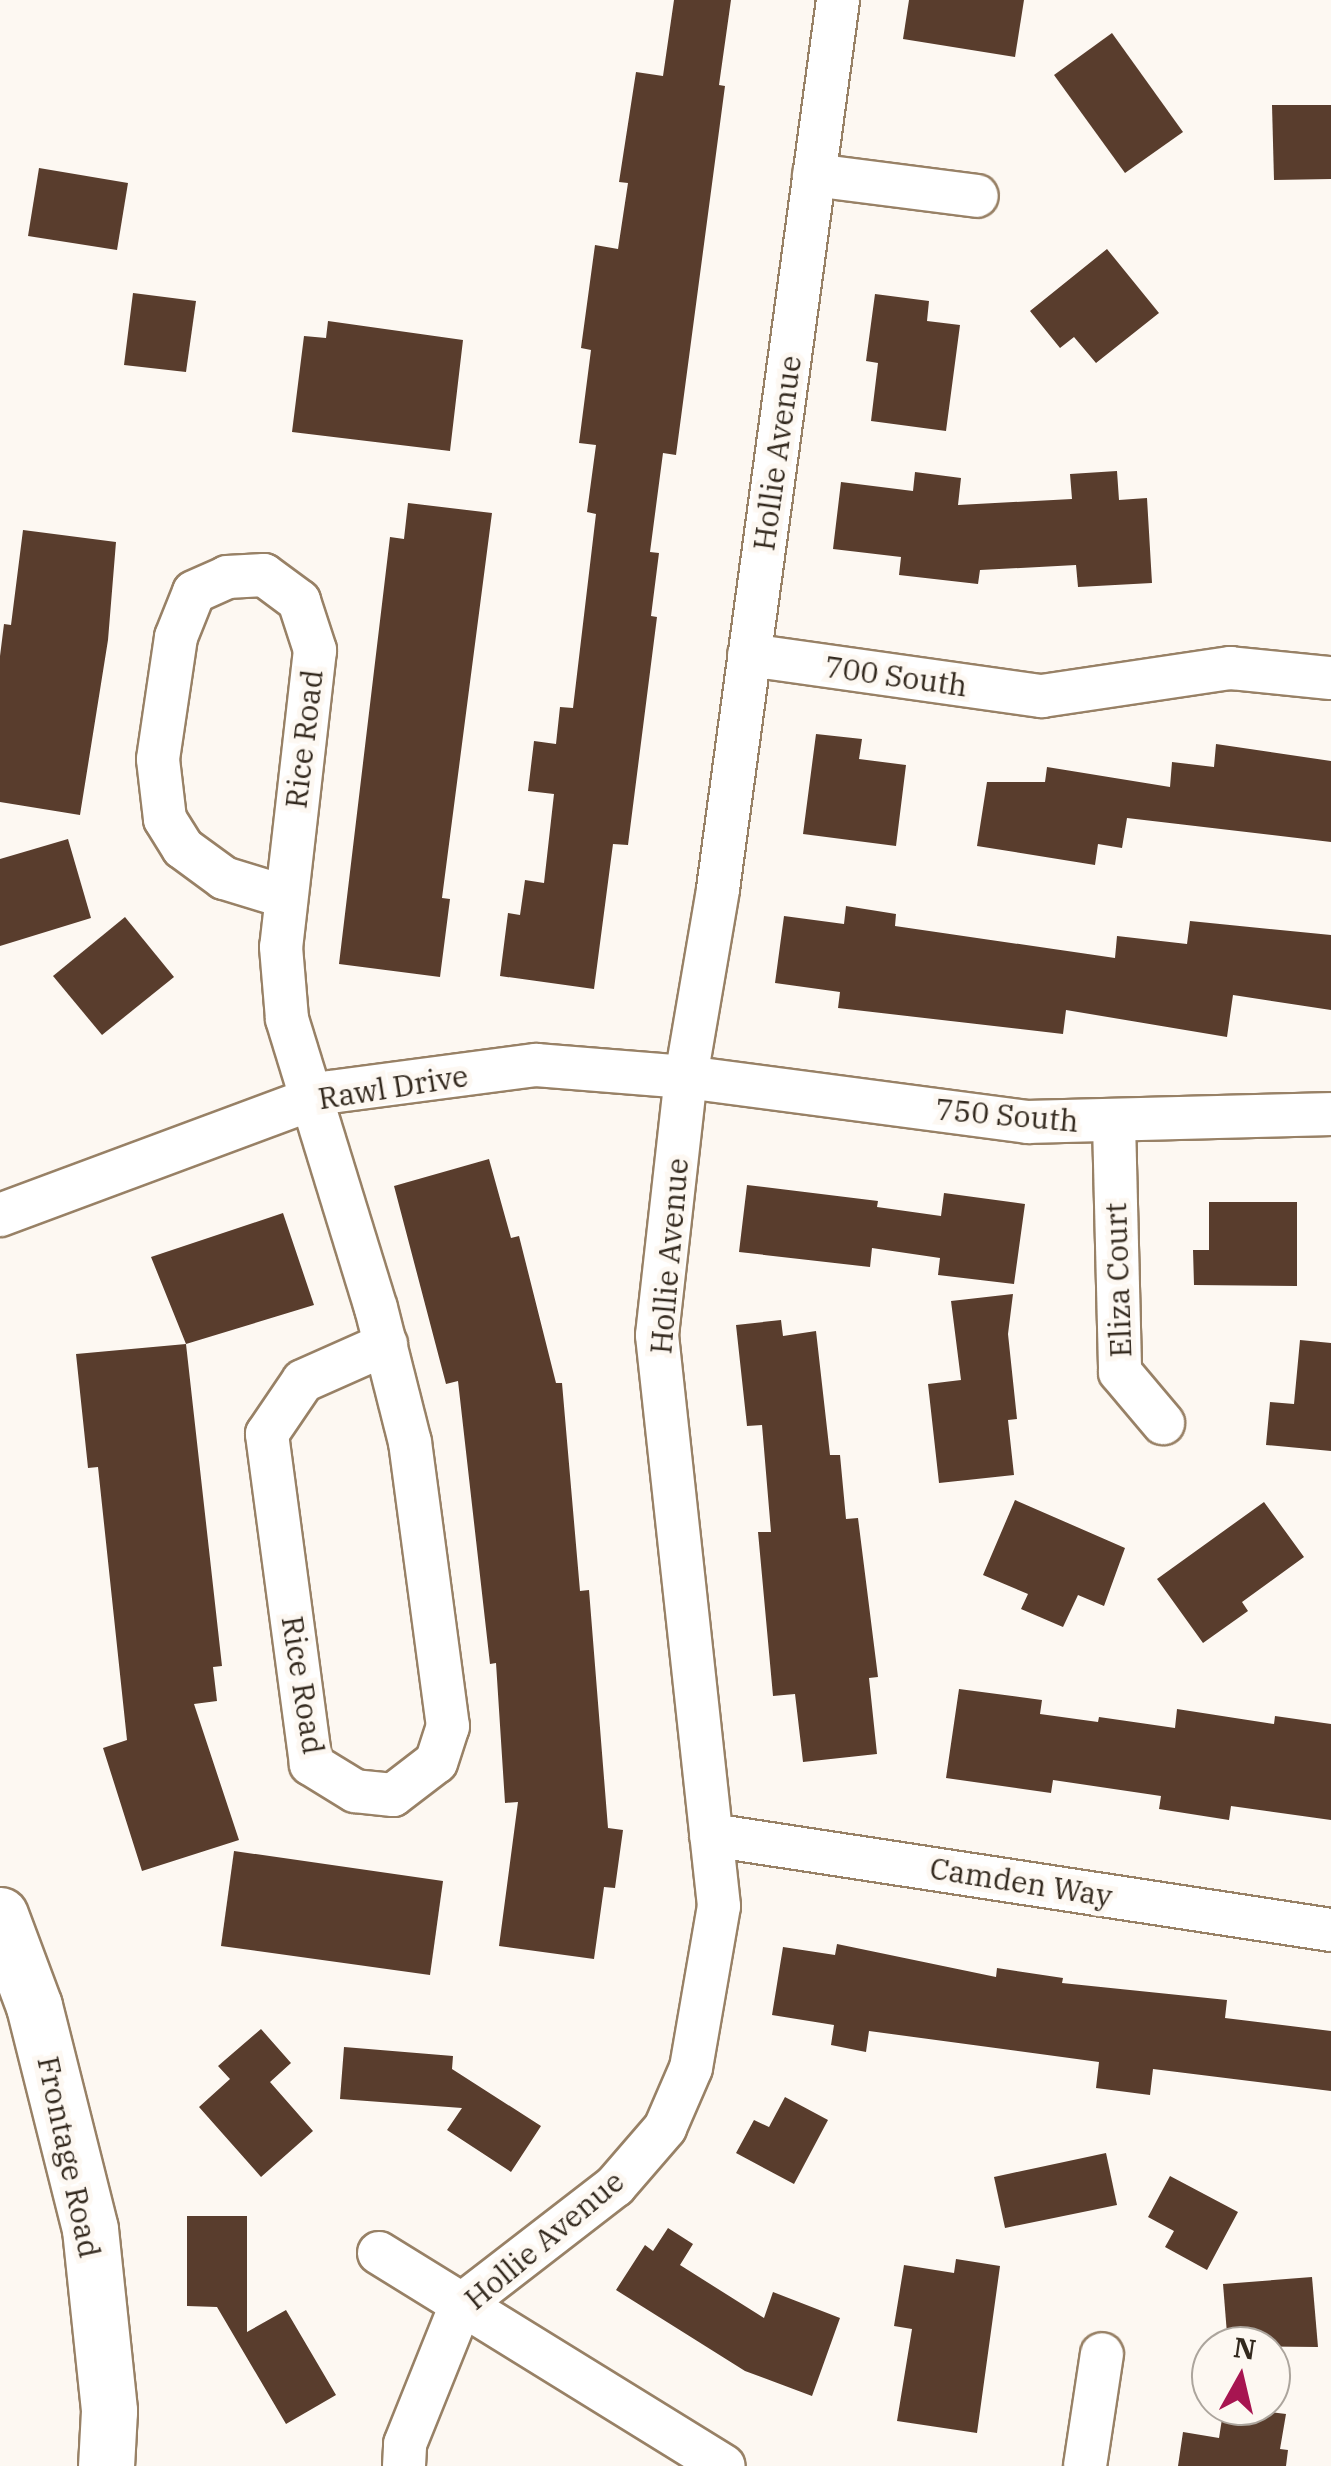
<!DOCTYPE html>
<style>
body{margin:0}
#map{position:relative;width:1331px;height:2466px;overflow:hidden;background:#fdf8f2;font-family:"IBM Plex Serif",serif}
div>[style]{position:absolute}
[style*='--x']{left:calc(var(--x)*1px);top:calc(var(--y)*1px);width:calc(var(--w)*1px);rotate:calc(var(--a)*1deg)}
.building>*{inset:0;background:#593d2d}
.roads{filter:drop-shadow(2px 0 #988166) drop-shadow(-2px 0 #988166) drop-shadow(0 2px #988166) drop-shadow(0 -2px #988166)}
.minor>*{height:42px;margin:-21px;padding:0 21px;transform-origin:21px;border-radius:21px;background:#fff}
.tertiary>*{height:55px;margin:-27.5px;padding:0 27.5px;transform-origin:27.5px;border-radius:27.5px;background:#fff}
span{translate:-50% -50%;white-space:nowrap;text-align:center;line-height:1.15;-webkit-text-stroke:10px #fdf8f2;paint-order:stroke}
.street-label{font-size:30px;color:#33291e}
.north{position:absolute;left:1191px;top:2326px;width:100px;height:100px;box-sizing:border-box;background:#fdf8f2;border:2px solid #aca59d;border-radius:50%;rotate:8deg;font-size:28px;font-weight:700;line-height:40px;text-align:center;color:#33291e}
.north::after{content:'';display:block;margin:auto;width:35px;height:45px;background:#a71551;clip-path:polygon(50% 0,100% 100%,50% 72%,0 100%)}
</style>
<div id="map">
<div class="building">
<div style="clip-path:polygon(674px 0,731px 0,719px 85px,725px 86px,676px 455px,663px 453px,650px 552px,659px 553px,651px 616px,657px 617px,628px 845px,613px 844px,594px 989px,500px 976px,508px 913px,520px 915px,525px 880px,544px 883px,554px 794px,528px 791px,534px 741px,556px 744px,560px 707px,573px 708px,596px 514px,587px 512px,596px 445px,579px 443px,591px 350px,581px 348px,595px 245px,618px 249px,628px 183px,619px 182px,636px 72px,663px 76px)"></div>
<div style="clip-path:polygon(909px 0,1024px 0,1015px 57px,903px 39px)"></div>
<div style="clip-path:polygon(1112px 33px,1183px 132px,1125px 173px,1054px 75px)"></div>
<div style="clip-path:polygon(1272px 105px,1331px 105px,1331px 179px,1274px 180px)"></div>
<div style="clip-path:polygon(39px 168px,128px 183px,117px 250px,28px 236px)"></div>
<div style="clip-path:polygon(1107px 249px,1159px 313px,1096px 363px,1074px 337px,1060px 348px,1030px 311px)"></div>
<div style="clip-path:polygon(133px 293px,196px 301px,186px 372px,124px 365px)"></div>
<div style="clip-path:polygon(875px 294px,929px 301px,927px 321px,960px 325px,946px 431px,871px 421px,878px 363px,866px 361px)"></div>
<div style="clip-path:polygon(328px 321px,463px 340px,450px 451px,292px 432px,304px 336px,326px 338px)"></div>
<div style="clip-path:polygon(1117px 471px,1119px 500px,1147px 498px,1152px 583px,1078px 587px,1076px 565px,980px 570px,978px 584px,899px 575px,901px 557px,833px 549px,841px 482px,913px 491px,915px 472px,961px 478px,958px 505px,1072px 499px,1070px 474px)"></div>
<div style="clip-path:polygon(408px 503px,492px 513px,442px 898px,450px 899px,440px 977px,339px 964px,390px 537px,404px 539px)"></div>
<div style="clip-path:polygon(23px 530px,116px 542px,108px 640px,80px 815px,0 802px,0 656px,4px 624px,11px 625px)"></div>
<div style="clip-path:polygon(816px 734px,862px 739px,859px 759px,906px 765px,896px 846px,803px 834px)"></div>
<div style="clip-path:polygon(1216px 744px,1331px 761px,1331px 842px,1127px 818px,1122px 848px,1098px 844px,1095px 865px,977px 846px,987px 782px,1045px 782px,1047px 767px,1170px 787px,1172px 762px,1214px 767px)"></div>
<div style="clip-path:polygon(68px 839px,91px 918px,0 946px,0 859px)"></div>
<div style="clip-path:polygon(846px 906px,896px 914px,895px 926px,1115px 958px,1117px 936px,1187px 944px,1190px 921px,1331px 935px,1331px 1010px,1233px 995px,1227px 1037px,1066px 1010px,1063px 1034px,838px 1008px,840px 992px,775px 983px,784px 916px,844px 924px)"></div>
<div style="clip-path:polygon(125px 917px,174px 977px,102px 1035px,53px 976px)"></div>
<div style="clip-path:polygon(489px 1159px,511px 1238px,519px 1236px,556px 1383px,562px 1383px,580px 1591px,589px 1590px,608px 1828px,623px 1830px,615px 1888px,604px 1887px,594px 1959px,499px 1946px,518px 1802px,505px 1803px,496px 1663px,490px 1664px,458px 1381px,446px 1384px,394px 1186px)"></div>
<div style="clip-path:polygon(747px 1185px,878px 1201px,877px 1207px,941px 1216px,944px 1193px,1025px 1204px,1014px 1284px,938px 1275px,940px 1258px,872px 1248px,870px 1267px,739px 1252px)"></div>
<div style="clip-path:polygon(1209px 1202px,1297px 1202px,1297px 1286px,1194px 1285px,1193px 1250px,1209px 1250px)"></div>
<div style="clip-path:polygon(283px 1213px,314px 1305px,186px 1344px,222px 1666px,213px 1667px,217px 1701px,194px 1704px,239px 1840px,142px 1871px,103px 1748px,127px 1740px,98px 1467px,88px 1468px,76px 1354px,186px 1344px,151px 1257px)"></div>
<div style="clip-path:polygon(1013px 1294px,1008px 1334px,1017px 1419px,1008px 1420px,1014px 1475px,939px 1483px,928px 1384px,961px 1380px,951px 1301px)"></div>
<div style="clip-path:polygon(781px 1320px,783px 1336px,816px 1331px,830px 1455px,840px 1455px,846px 1519px,858px 1518px,878px 1677px,869px 1678px,877px 1754px,803px 1762px,795px 1694px,773px 1696px,758px 1532px,771px 1532px,762px 1425px,747px 1426px,736px 1325px)"></div>
<div style="clip-path:polygon(1300px 1340px,1331px 1343px,1331px 1451px,1266px 1445px,1270px 1402px,1294px 1404px)"></div>
<div style="clip-path:polygon(1015px 1500px,1125px 1548px,1104px 1606px,1078px 1595px,1063px 1627px,1021px 1609px,1028px 1594px,983px 1575px)"></div>
<div style="clip-path:polygon(1264px 1502px,1304px 1557px,1242px 1602px,1248px 1611px,1203px 1643px,1157px 1579px)"></div>
<div style="clip-path:polygon(959px 1689px,1042px 1700px,1040px 1714px,1098px 1722px,1099px 1717px,1175px 1728px,1177px 1709px,1274px 1724px,1275px 1716px,1331px 1724px,1331px 1820px,1231px 1806px,1229px 1820px,1159px 1809px,1161px 1796px,1053px 1780px,1051px 1793px,946px 1778px)"></div>
<div style="clip-path:polygon(234px 1851px,443px 1881px,430px 1975px,221px 1946px)"></div>
<div style="clip-path:polygon(837px 1944px,996px 1977px,997px 1968px,1063px 1978px,1062px 1983px,1227px 2000px,1225px 2018px,1331px 2031px,1331px 2091px,1153px 2069px,1150px 2095px,1096px 2088px,1099px 2062px,869px 2031px,866px 2052px,831px 2045px,834px 2025px,772px 2015px,783px 1947px,835px 1955px)"></div>
<div style="clip-path:polygon(261px 2029px,291px 2063px,270px 2082px,313px 2131px,261px 2177px,199px 2107px,230px 2079px,218px 2066px)"></div>
<div style="clip-path:polygon(344px 2047px,453px 2056px,452px 2069px,541px 2126px,511px 2172px,447px 2130px,462px 2108px,340px 2099px)"></div>
<div style="clip-path:polygon(785px 2097px,828px 2120px,794px 2184px,736px 2153px,754px 2120px,769px 2127px)"></div>
<div style="clip-path:polygon(1106px 2153px,1117px 2205px,1005px 2228px,994px 2177px)"></div>
<div style="clip-path:polygon(1170px 2176px,1238px 2212px,1207px 2270px,1165px 2247px,1174px 2231px,1148px 2217px)"></div>
<div style="clip-path:polygon(187px 2216px,247px 2216px,247px 2332px,286px 2310px,336px 2395px,286px 2424px,217px 2307px,187px 2306px)"></div>
<div style="clip-path:polygon(668px 2228px,693px 2244px,680px 2265px,764px 2318px,773px 2292px,840px 2318px,812px 2396px,745px 2371px,616px 2290px,645px 2245px,653px 2251px)"></div>
<div style="clip-path:polygon(956px 2259px,1000px 2266px,977px 2433px,897px 2421px,912px 2329px,894px 2326px,904px 2265px,954px 2273px)"></div>
<div style="clip-path:polygon(1312px 2277px,1318px 2347px,1228px 2346px,1223px 2284px)"></div>
<div style="clip-path:polygon(1224px 2406px,1286px 2414px,1280px 2449px,1288px 2450px,1286px 2466px,1178px 2466px,1183px 2432px,1219px 2438px)"></div>
</div>
<div class="roads">
<div class="minor">
<div style="--x:814;--y:175;--w:164;--a:7.3"></div>
<div style="--x:749;--y:655;--w:296;--a:8"></div>
<div style="--x:1042;--y:696;--w:190;--a:-8.5"></div>
<div style="--x:1230;--y:668;--w:101;--a:5.7"></div>
<div style="--x:286;--y:897;--w:65;--a:-163"></div>
<div style="--x:224;--y:878;--w:51;--a:-143.8"></div>
<div style="--x:183;--y:848;--w:34;--a:-122"></div>
<div style="--x:165;--y:819;--w:60;--a:-96.7"></div>
<div style="--x:158;--y:759;--w:123;--a:-81.6"></div>
<div style="--x:176;--y:637;--w:48;--a:-68.2"></div>
<div style="--x:194;--y:592;--w:36;--a:-24"></div>
<div style="--x:227;--y:577;--w:37;--a:-3"></div>
<div style="--x:264;--y:575;--w:44;--a:36.6"></div>
<div style="--x:299;--y:601;--w:52;--a:71.9"></div>
<div style="--x:315;--y:650;--w:299;--a:96.5"></div>
<div style="--x:281;--y:947;--w:72;--a:85.2"></div>
<div style="--x:287;--y:1019;--w:302;--a:72.9"></div>
<div style="--x:376;--y:1308;--w:138;--a:75.8"></div>
<div style="--x:410;--y:1442;--w:287;--a:82.4"></div>
<div style="--x:448;--y:1726;--w:38;--a:108"></div>
<div style="--x:436;--y:1762;--w:54;--a:142.5"></div>
<div style="--x:393;--y:1795;--w:38;--a:-174"></div>
<div style="--x:355;--y:1791;--w:52;--a:-148.5"></div>
<div style="--x:311;--y:1764;--w:333;--a:-97.6"></div>
<div style="--x:267;--y:1434;--w:64;--a:-55.8"></div>
<div style="--x:303;--y:1381;--w:91;--a:-24"></div>
<div style="--x:1114;--y:1122;--w:250;--a:88.6"></div>
<div style="--x:1120;--y:1372;--w:67;--a:49.9"></div>
<div style="--x:0;--y:1215;--w:352;--a:-20.4"></div>
<div style="--x:330;--y:1092;--w:208;--a:-7.5"></div>
<div style="--x:536;--y:1065;--w:150;--a:4.6"></div>
<div style="--x:686;--y:1077;--w:345;--a:7.5"></div>
<div style="--x:1028;--y:1122;--w:303;--a:-1.5"></div>
<div style="--x:711;--y:1835;--w:627;--a:8.71"></div>
<div style="--x:379;--y:2253;--w:405;--a:31.7"></div>
<div style="--x:404;--y:2466;--w:22;--a:-87"></div>
<div style="--x:405;--y:2444;--w:150;--a:-68.1"></div>
<div style="--x:461;--y:2305;--w:195;--a:-37.7"></div>
<div style="--x:615;--y:2186;--w:77;--a:-49.2"></div>
<div style="--x:665;--y:2128;--w:65;--a:-66.6"></div>
<div style="--x:691;--y:2068;--w:164;--a:-80.2"></div>
<div style="--x:719;--y:1906;--w:574;--a:-96.2"></div>
<div style="--x:657;--y:1335;--w:260;--a:-83.6"></div>
<div style="--x:686;--y:1077;--w:191;--a:-80.3"></div>
<div style="--x:718;--y:889;--w:897;--a:-82.31"></div>
<div style="--x:1085;--y:2466;--w:113;--a:-81.4"></div>
</div>
<div class="tertiary">
<div style="--x:0;--y:1915;--w:97;--a:69.5"></div>
<div style="--x:34;--y:2006;--w:230;--a:75.9"></div>
<div style="--x:90;--y:2229;--w:183;--a:84"></div>
<div style="--x:109;--y:2411;--w:55;--a:93.1"></div>
</div>
</div>
<div class="street-label">
<span style="left:777px;top:453px;rotate:-82deg">Hollie Avenue</span>
<span style="left:896px;top:676px;rotate:8deg">700 South</span>
<span style="left:304px;top:739px;rotate:-83deg">Rice Road</span>
<span style="left:393px;top:1087px;rotate:-9deg">Rawl Drive</span>
<span style="left:1007px;top:1115px;rotate:5deg">750 South</span>
<span style="left:669px;top:1256px;rotate:-85deg">Hollie Avenue</span>
<span style="left:1118px;top:1280px;rotate:-92deg">Eliza Court</span>
<span style="left:303px;top:1685px;rotate:81deg">Rice Road</span>
<span style="left:1021px;top:1882px;rotate:9deg">Camden Way</span>
<span style="left:69px;top:2157px;rotate:78deg">Frontage Road</span>
<span style="left:544px;top:2240px;rotate:-40deg">Hollie Avenue</span>
</div>
<div class="north">N</div>
</div>
